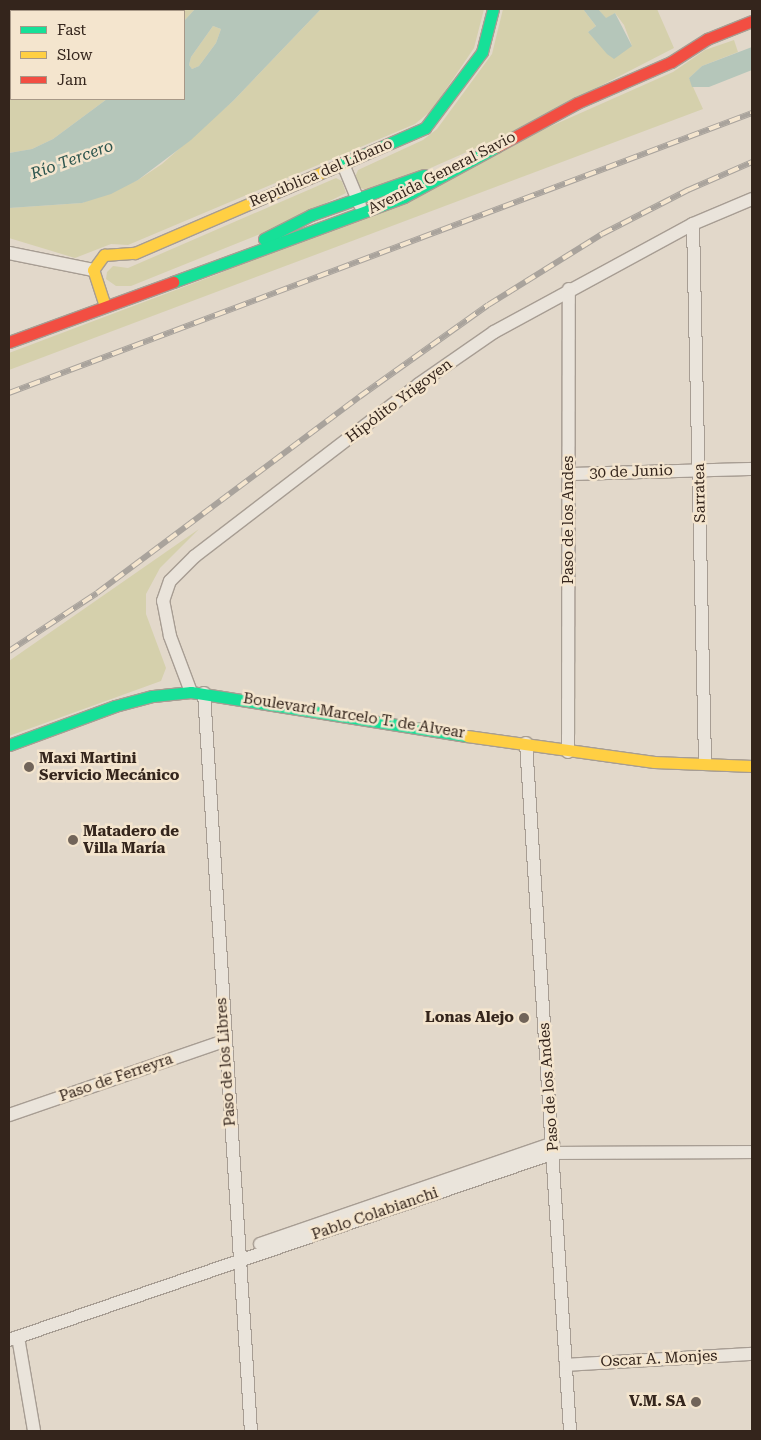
<!DOCTYPE html>
<meta charset="utf-8">
<style>
body{margin:0}
#map{position:relative;width:761px;height:1440px;overflow:hidden;background:#e2d8ca;font-family:"Roboto Serif",serif}
div>[style]{position:absolute}
[style*='--x']{left:calc(var(--x)*1px);top:calc(var(--y)*1px);width:calc(var(--w)*1px);rotate:calc(var(--a)*1deg)}
.green>*{inset:0;background:#d5d0ac}
.water>*{inset:0;background:#b5c6ba}
.roads{filter:drop-shadow(1px 0 #a79d93) drop-shadow(-1px 0 #a79d93) drop-shadow(0 1px #a79d93) drop-shadow(0 -1px #a79d93)}
.street>*{height:12px;margin:-6px;padding:0 6px;transform-origin:6px;border-radius:6px;background:#eae4db}
.fast>*{height:11px;margin:-5.5px;padding:0 5.5px;transform-origin:5.5px;border-radius:5.5px;background:#16e098}
.slow>*{height:11px;margin:-5.5px;padding:0 5.5px;transform-origin:5.5px;border-radius:5.5px;background:#ffcf43}
.jam>*{height:11px;margin:-5.5px;padding:0 5.5px;transform-origin:5.5px;border-radius:5.5px;background:#f24e42}
.rail>*{height:5.5px;margin-top:-2.75px;transform-origin:0;background:repeating-linear-gradient(90deg,#f4e5ce 0 11px,#a9a39c 0 22px);box-sizing:border-box;border-block:1px solid #a9a39c}
.dots>*{width:14px;height:14px;translate:-50% -50%;box-sizing:border-box;border:2px solid #f4e5ce;border-radius:50%}
span{translate:-50% -50%;white-space:nowrap;text-align:center;line-height:1.15;-webkit-text-stroke:5px #f4e5ce;paint-order:stroke}
.street-label{font-size:15px;color:#34251c}
.poi-label{font-size:15px;color:#34251c;font-weight:700}
.left{translate:0 -50%;text-align:left}
.right{translate:-100% -50%;text-align:right}
.water-label{font-size:16px;color:#2b544d;font-style:italic}
.frame{position:absolute;inset:0;border:10px solid #34251c;pointer-events:none}
.legend{position:absolute;left:10px;top:10px;width:175px;height:90px;box-sizing:border-box;background:#f4e5ce;border:1px solid #a79887;margin:0;padding:6px 9px;list-style:none;font-size:15px;color:#34251c}
.legend li{display:flex;align-items:center;gap:10px;height:25px}
.legend b{width:25px;border:1px solid #a79887}
</style>
<div id="map">
<div class="green">
<div style="clip-path:polygon(74px 9px,195px 9px,184px 21px,184px 11px)"></div>
<div style="clip-path:polygon(321px 9px,484px 9px,474px 48px,432px 110px,415px 124px,128px 245px,111px 244px,75px 258px,9px 238px,9px 208px,82px 203px,138px 180px,162px 164px,234px 100px)"></div>
<div style="clip-path:polygon(503px 9px,583px 9px,596px 26px,588px 32px,632px 46px,624px 25px,615px 13px,606px 19px,598px 9px,657px 9px,674px 48px,501px 137px,426px 170px,369px 190px,359px 188px,355px 177px,358px 170px,423px 140px,437px 129px,492px 54px)"></div>
<div style="clip-path:polygon(213px 26px,221px 29px,216px 43px,199px 66px,192px 69px,189px 65px,191px 57px)"></div>
<div style="clip-path:polygon(734px 40px,738px 52px,702px 66px,689px 78px,703px 109px,9px 370px,9px 353px,218px 274px,673px 72px,705px 50px)"></div>
<div style="clip-path:polygon(9px 51px,11px 51px,11px 99px,107px 99px,53px 139px,32px 149px,9px 153px)"></div>
<div style="clip-path:polygon(336px 178px,342px 181px,346px 193px,275px 228px,131px 286px,116px 286px,106px 279px,107px 272px,113px 266px,128px 268px)"></div>
<div style="clip-path:polygon(199px 529px,160px 568px,146px 594px,146px 614px,166px 668px,161px 681px,9px 736px,9px 661px)"></div>
</div>
<div class="water">
<div style="clip-path:polygon(evenodd,195px 9px,321px 9px,234px 100px,191px 140px,138px 180px,111px 194px,82px 203px,9px 208px,9px 153px,32px 149px,53px 139px,107px 99px,184px 99px,184px 21px,195px 9px,213px 26px,221px 29px,216px 43px,199px 66px,192px 69px,189px 65px,191px 57px,213px 26px)"></div>
<div style="clip-path:polygon(583px 9px,598px 9px,606px 18px,615px 13px,632px 46px,614px 59px,607px 54px,588px 32px,596px 26px)"></div>
<div style="clip-path:polygon(752px 47px,752px 70px,709px 87px,692px 87px,689px 78px,702px 66px)"></div>
</div>
<div class="roads">
<div class="street">
<div style="--x:343;--y:164;--w:44;--a:67.5"></div>
<div style="--x:693;--y:224;--w:539;--a:88.72"></div>
<div style="--x:9;--y:253;--w:86;--a:11.4"></div>
<div style="--x:569;--y:474;--w:183;--a:-1.6"></div>
<div style="--x:191;--y:692;--w:60;--a:-110.6"></div>
<div style="--x:170;--y:636;--w:36;--a:-101"></div>
<div style="--x:163;--y:601;--w:21;--a:-71"></div>
<div style="--x:170;--y:581;--w:35;--a:-45"></div>
<div style="--x:195;--y:556;--w:282;--a:-37.5"></div>
<div style="--x:419;--y:384;--w:91;--a:-34.7"></div>
<div style="--x:494;--y:332;--w:226;--a:-28.5"></div>
<div style="--x:693;--y:224;--w:64;--a:-23"></div>
<div style="--x:204;--y:693;--w:739;--a:86.36"></div>
<div style="--x:526;--y:743;--w:689;--a:86.34"></div>
<div style="--x:568;--y:752;--w:463;--a:-89.9"></div>
<div style="--x:9;--y:1115;--w:227;--a:-19"></div>
<div style="--x:260;--y:1244;--w:310;--a:-19"></div>
<div style="--x:18;--y:1337;--w:95;--a:80.3"></div>
<div style="--x:9;--y:1340;--w:576;--a:-18.94"></div>
<div style="--x:554;--y:1153;--w:198;--a:-0.3"></div>
<div style="--x:566;--y:1365;--w:186;--a:-3.4"></div>
</div>
<div class="fast">
<div style="--x:328;--y:170;--w:106;--a:-23.4"></div>
<div style="--x:425;--y:128;--w:95;--a:-53.1"></div>
<div style="--x:482;--y:52;--w:44;--a:-75.7"></div>
<div style="--x:264;--y:239;--w:53;--a:-27.1"></div>
<div style="--x:311;--y:215;--w:120;--a:-19.5"></div>
<div style="--x:173;--y:282;--w:246;--a:-20.2"></div>
<div style="--x:404;--y:197;--w:105;--a:-28.5"></div>
<div style="--x:9;--y:745;--w:113;--a:-20.2"></div>
<div style="--x:115;--y:706;--w:39;--a:-15"></div>
<div style="--x:153;--y:696;--w:38;--a:-6"></div>
<div style="--x:191;--y:692;--w:279;--a:9.1"></div>
</div>
<div class="slow">
<div style="--x:105;--y:306;--w:38;--a:-108"></div>
<div style="--x:93;--y:270;--w:19;--a:-54"></div>
<div style="--x:104;--y:255;--w:31;--a:-4"></div>
<div style="--x:135;--y:253;--w:210;--a:-23.3"></div>
<div style="--x:467;--y:736;--w:189;--a:7.9"></div>
<div style="--x:654;--y:762;--w:98;--a:2.3"></div>
</div>
<div class="jam">
<div style="--x:496;--y:147;--w:92;--a:-28.5"></div>
<div style="--x:577;--y:103;--w:103;--a:-23.6"></div>
<div style="--x:671;--y:62;--w:43;--a:-32.6"></div>
<div style="--x:707;--y:39;--w:48;--a:-21.8"></div>
<div style="--x:9;--y:342;--w:175;--a:-20.1"></div>
</div>
</div>
<div class="rail">
<div style="--x:9;--y:393;--w:794;--a:-20.65"></div>
<div style="--x:9;--y:651;--w:105;--a:-33.4"></div>
<div style="--x:97;--y:593;--w:327;--a:-36.8"></div>
<div style="--x:359;--y:397;--w:158;--a:-35.5"></div>
<div style="--x:488;--y:305;--w:134;--a:-31.9"></div>
<div style="--x:602;--y:234;--w:97;--a:-27.1"></div>
<div style="--x:688;--y:190;--w:70;--a:-23.6"></div>
</div>
<div class="dots">
<div style="left:29px;top:767px;background:#716459"></div>
<div style="left:73px;top:840px;background:#716459"></div>
<div style="left:524px;top:1018px;background:#716459"></div>
<div style="left:696px;top:1402px;background:#716459"></div>
</div>
<div class="street-label">
<span style="left:321px;top:173px;rotate:-23deg">República del Líbano</span>
<span style="left:442px;top:173px;rotate:-27deg">Avenida General Savio</span>
<span style="left:399px;top:401px;rotate:-37deg">Hipólito Yrigoyen</span>
<span style="left:631px;top:472px;rotate:-2deg">30 de Junio</span>
<span style="left:700px;top:493px;rotate:-91deg">Sarratea</span>
<span style="left:569px;top:520px;rotate:-90deg">Paso de los Andes</span>
<span style="left:354px;top:716px;rotate:9deg">Boulevard Marcelo T. de Alvear</span>
<span style="left:226px;top:1062px;rotate:-94deg">Paso de los Libres</span>
<span style="left:116px;top:1078px;rotate:-19deg">Paso de Ferreyra</span>
<span style="left:549px;top:1087px;rotate:-94deg">Paso de los Andes</span>
<span style="left:375px;top:1214px;rotate:-19deg">Pablo Colabianchi</span>
<span style="left:659px;top:1359px;rotate:-3deg">Oscar A. Monjes</span>
</div>
<div class="poi-label">
<span class="left" style="left:39px;top:767px">Maxi Martini<br>Servicio Mecánico</span>
<span class="left" style="left:83px;top:840px">Matadero de<br>Villa María</span>
<span class="right" style="left:514px;top:1018px">Lonas Alejo</span>
<span class="right" style="left:686px;top:1402px">V.M. SA</span>
</div>
<div class="water-label">
<span style="left:72px;top:160px;rotate:-20deg">Río Tercero</span>
</div>
<div class="frame"></div>
<ul class="legend">
<li><b style="height:6px;background:#16e098"></b>Fast</li>
<li><b style="height:6px;background:#ffcf43"></b>Slow</li>
<li><b style="height:6px;background:#f24e42"></b>Jam</li>
</ul>
</div>
